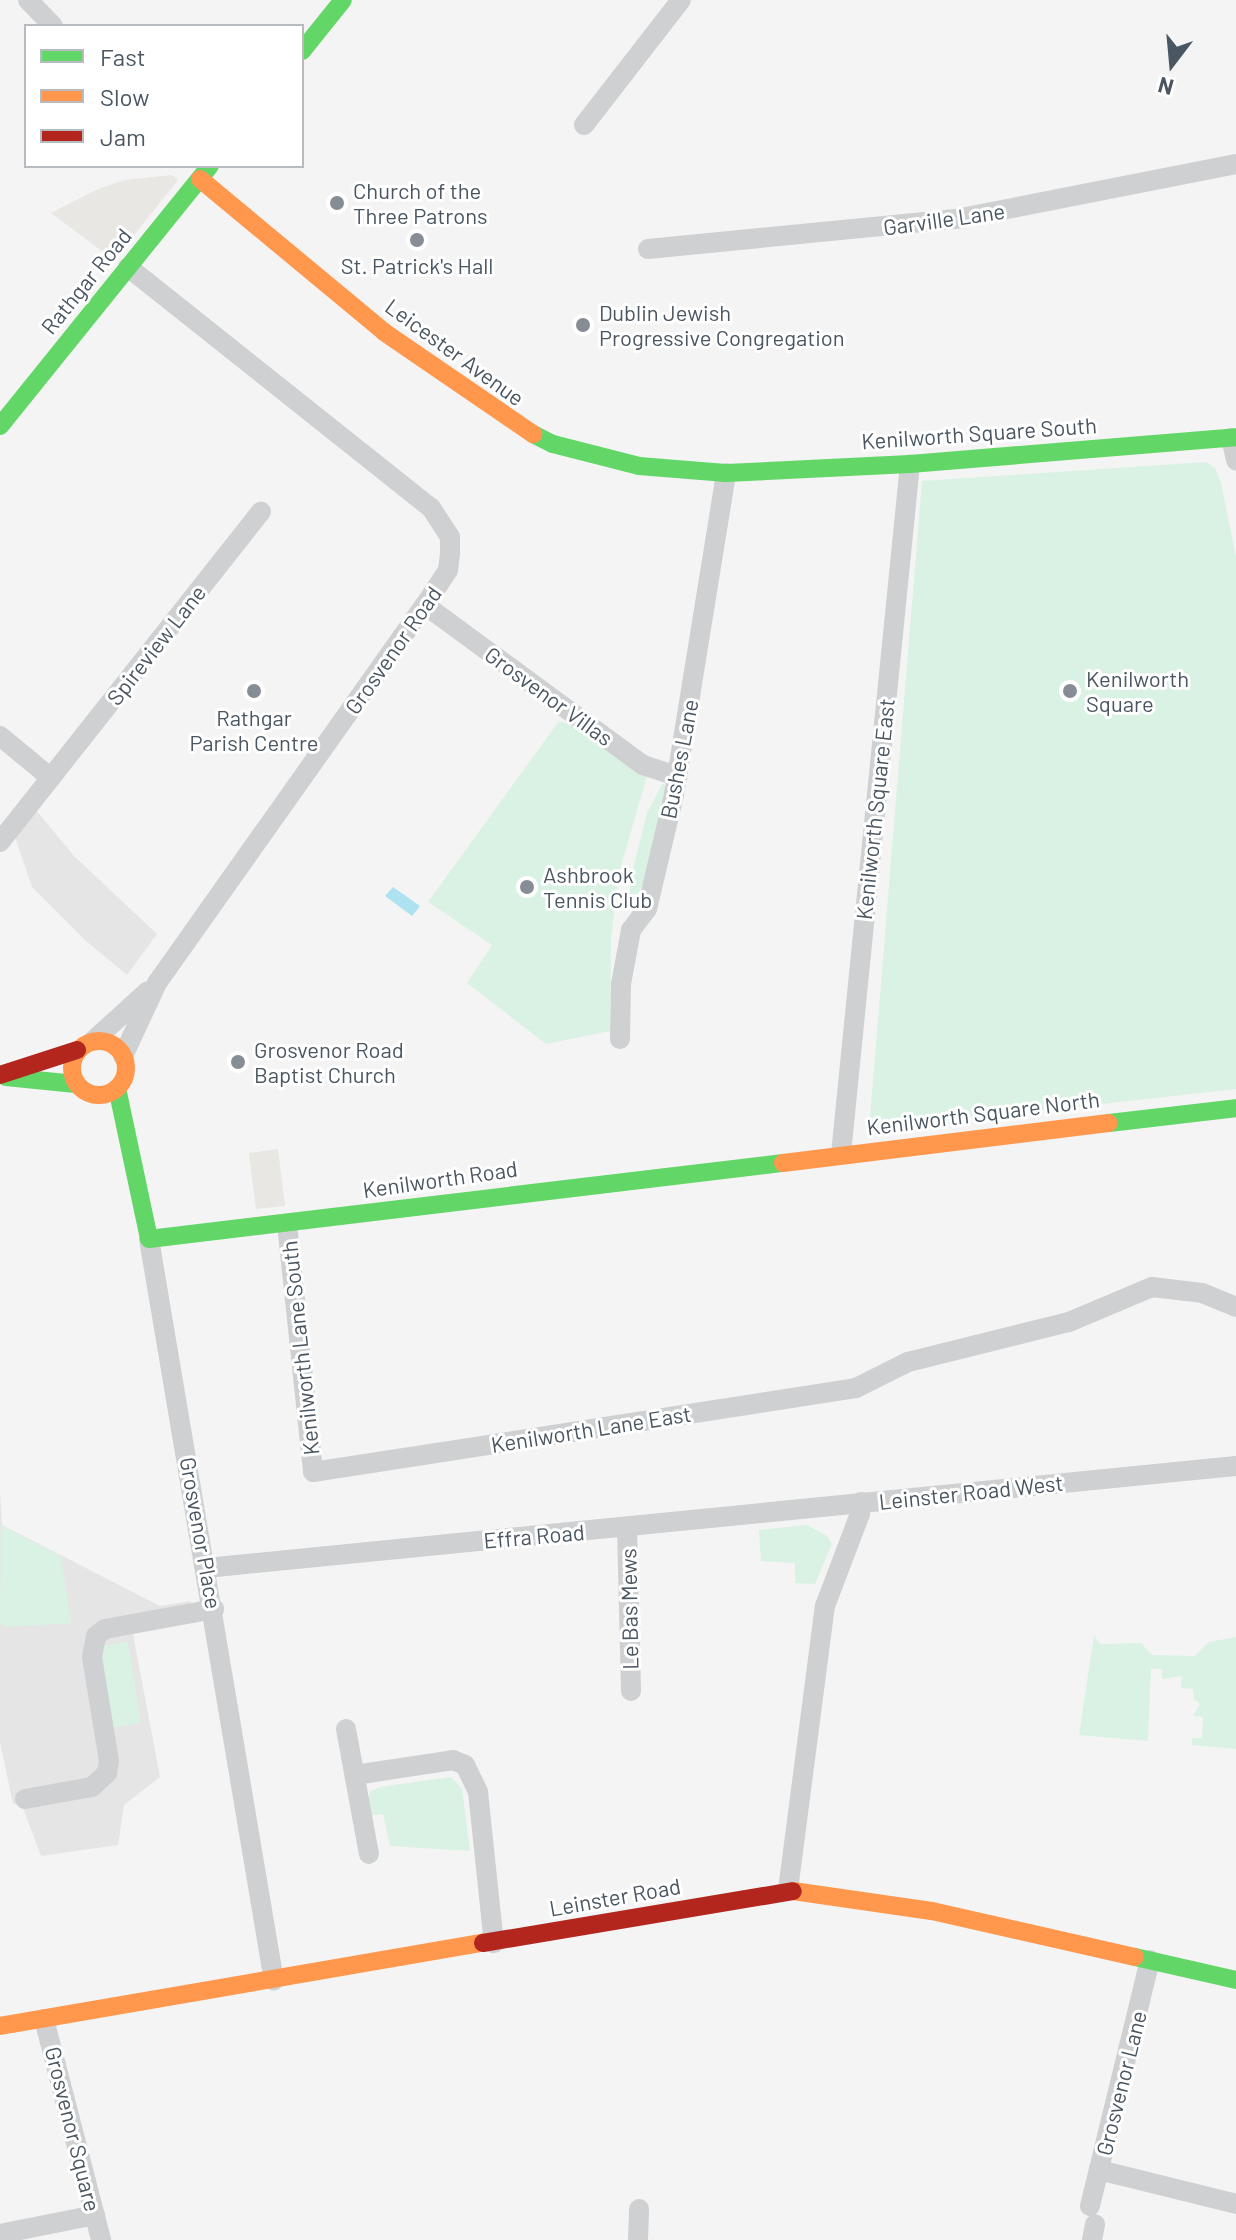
<!DOCTYPE html>
<style>
body{margin:0}
#map{position:relative;width:1236px;height:2240px;overflow:hidden;background:#f4f4f4;font-family:Barlow,sans-serif}
div>[style]{position:absolute}
[style*='--x']{left:calc(var(--x)*1px);top:calc(var(--y)*1px);width:calc(var(--w)*1px);rotate:calc(var(--a)*1deg)}
.commercial>*{inset:0;background:#e8e7e3}
.education>*{inset:0;background:#e6e5e6}
.green>*{inset:0;background:#d9f2e3}
.water>*{inset:0;background:#aee2f0}
.street>*{height:20px;margin:-10px;padding:0 10px;transform-origin:10px;border-radius:10px;background:#ced0d2}
.fast>*{height:18px;margin:-9px;padding:0 9px;transform-origin:9px;border-radius:9px;background:#63d668}
.slow>*{height:18px;margin:-9px;padding:0 9px;transform-origin:9px;border-radius:9px;background:#ff974d}
.slow>.ring{margin:-9px;padding:0;box-sizing:content-box;background:none;border:18px solid #ff974d;border-radius:50%}
.jam>*{height:18px;margin:-9px;padding:0 9px;transform-origin:9px;border-radius:9px;background:#b3261e}
.dots>*{width:22px;height:22px;translate:-50% -50%;box-sizing:border-box;border:4px solid #fff;border-radius:50%}
span{translate:-50% -50%;white-space:nowrap;text-align:center;line-height:1.15;-webkit-text-stroke:6px #fff;paint-order:stroke}
.poi-label{font-size:22px;color:#4a5661}
.left{translate:0 -50%;text-align:left}
.street-label{font-size:22px;color:#4a5661}
.legend{position:absolute;left:24px;top:24px;width:280px;height:144px;box-sizing:border-box;background:#fff;border:2px solid #b7bbc0;margin:0;padding:10px 14px;list-style:none;font-size:24px;color:#4a5661}
.legend li{display:flex;align-items:center;gap:16px;height:40px}
.legend b{width:40px;border:2px solid #b7bbc0}
.north{position:absolute;left:1132px;top:24px;width:80px;height:80px;-webkit-text-stroke:6px #fff;paint-order:stroke;rotate:196deg;font-size:22px;font-weight:700;line-height:32px;text-align:center;color:#4a5661}
.north::after{content:'';display:block;margin:auto;width:28px;height:36px;background:#4a5661;clip-path:polygon(50% 0,100% 100%,50% 72%,0 100%)}
</style>
<div id="map">
<div class="commercial">
<div style="clip-path:polygon(172px 175px,178px 180px,114px 260px,51px 213px,98px 189px,125px 180px)"></div>
<div style="clip-path:polygon(278px 1149px,285px 1206px,256px 1209px,249px 1153px)"></div>
</div>
<div class="education">
<div style="clip-path:polygon(36px 810px,74px 856px,157px 934px,127px 975px,85px 940px,32px 887px,14px 834px)"></div>
<div style="clip-path:polygon(0 1490px,2px 1525px,160px 1606px,190px 1601px,192px 1612px,132px 1629px,160px 1777px,124px 1805px,118px 1845px,41px 1856px,21px 1803px,13px 1804px,0 1742px)"></div>
</div>
<div class="green">
<div style="clip-path:polygon(1206px 462px,1215px 468px,1221px 483px,1236px 557px,1236px 1089px,869px 1130px,922px 481px)"></div>
<div style="clip-path:polygon(559px 721px,579px 727px,647px 776px,619px 873px,611px 939px,610px 1031px,546px 1044px,467px 983px,492px 945px,428px 902px)"></div>
<div style="clip-path:polygon(662px 784px,668px 786px,645px 879px,638px 895px,630px 895px,630px 881px,647px 813px)"></div>
<div style="clip-path:polygon(1px 1525px,61px 1556px,71px 1623px,8px 1627px,0 1623px)"></div>
<div style="clip-path:polygon(807px 1525px,827px 1536px,832px 1544px,815px 1584px,795px 1583px,795px 1563px,761px 1561px,759px 1530px)"></div>
<div style="clip-path:polygon(1094px 1635px,1100px 1644px,1141px 1643px,1152px 1655px,1195px 1656px,1209px 1642px,1236px 1637px,1236px 1749px,1192px 1745px,1192px 1738px,1202px 1738px,1203px 1717px,1193px 1716px,1200px 1704px,1194px 1699px,1193px 1689px,1181px 1688px,1182px 1676px,1162px 1679px,1162px 1669px,1151px 1669px,1148px 1741px,1079px 1735px)"></div>
<div style="clip-path:polygon(128px 1642px,141px 1723px,110px 1728px,96px 1647px)"></div>
<div style="clip-path:polygon(451px 1777px,462px 1789px,470px 1851px,390px 1846px,383px 1814px,368px 1816px,366px 1806px,370px 1792px,380px 1787px)"></div>
</div>
<div class="water">
<div style="clip-path:polygon(393px 887px,420px 906px,412px 916px,385px 896px)"></div>
</div>
<div class="street">
<div style="--x:28;--y:0;--w:36;--a:46"></div>
<div style="--x:584;--y:125;--w:158;--a:-52.2"></div>
<div style="--x:648;--y:249;--w:309;--a:-5.6"></div>
<div style="--x:956;--y:219;--w:285;--a:-11.1"></div>
<div style="--x:1231;--y:438;--w:23;--a:77"></div>
<div style="--x:425;--y:605;--w:270;--a:36.3"></div>
<div style="--x:643;--y:765;--w:36;--a:18"></div>
<div style="--x:0;--y:736;--w:66;--a:39.5"></div>
<div style="--x:0;--y:842;--w:421;--a:-51.7"></div>
<div style="--x:620;--y:1039;--w:55;--a:-89"></div>
<div style="--x:621;--y:984;--w:55;--a:-79.5"></div>
<div style="--x:631;--y:930;--w:26;--a:-53"></div>
<div style="--x:647;--y:909;--w:117;--a:-76.7"></div>
<div style="--x:674;--y:795;--w:326;--a:-80.8"></div>
<div style="--x:93;--y:1041;--w:74;--a:-42.3"></div>
<div style="--x:123;--y:1056;--w:81;--a:-65"></div>
<div style="--x:157;--y:983;--w:463;--a:-54.7"></div>
<div style="--x:425;--y:605;--w:42;--a:-56.7"></div>
<div style="--x:448;--y:570;--w:17;--a:-83"></div>
<div style="--x:450;--y:553;--w:16;--a:-90"></div>
<div style="--x:450;--y:537;--w:35;--a:-123"></div>
<div style="--x:431;--y:508;--w:387;--a:-141.5"></div>
<div style="--x:841;--y:1154;--w:693;--a:-84.29"></div>
<div style="--x:287;--y:1224;--w:249;--a:84"></div>
<div style="--x:313;--y:1472;--w:549;--a:-8.79"></div>
<div style="--x:856;--y:1388;--w:58;--a:-26.6"></div>
<div style="--x:908;--y:1362;--w:166;--a:-14"></div>
<div style="--x:1069;--y:1322;--w:90;--a:-22.9"></div>
<div style="--x:1152;--y:1287;--w:50;--a:6.8"></div>
<div style="--x:1202;--y:1293;--w:37;--a:22"></div>
<div style="--x:149;--y:1239;--w:752;--a:80.44"></div>
<div style="--x:627;--y:1527;--w:164;--a:88.6"></div>
<div style="--x:206;--y:1568;--w:1035;--a:-5.66"></div>
<div style="--x:346;--y:1729;--w:127;--a:79.6"></div>
<div style="--x:355;--y:1775;--w:99;--a:-8.7"></div>
<div style="--x:453;--y:1760;--w:13;--a:23"></div>
<div style="--x:465;--y:1765;--w:30;--a:64"></div>
<div style="--x:478;--y:1792;--w:152;--a:84"></div>
<div style="--x:25;--y:1799;--w:68;--a:-10.2"></div>
<div style="--x:92;--y:1787;--w:21;--a:-43"></div>
<div style="--x:107;--y:1773;--w:12;--a:-81"></div>
<div style="--x:109;--y:1761;--w:105;--a:-99.3"></div>
<div style="--x:92;--y:1657;--w:21;--a:-79"></div>
<div style="--x:96;--y:1636;--w:11;--a:-38"></div>
<div style="--x:105;--y:1629;--w:111;--a:-10.4"></div>
<div style="--x:788;--y:1890;--w:286;--a:-82.6"></div>
<div style="--x:825;--y:1606;--w:98;--a:-69.2"></div>
<div style="--x:860;--y:1514;--w:12;--a:-85"></div>
<div style="--x:44;--y:2019;--w:228;--a:75.5"></div>
<div style="--x:1099;--y:2170;--w:141;--a:13.9"></div>
<div style="--x:1090;--y:2206;--w:253;--a:-76.3"></div>
<div style="--x:0;--y:2234;--w:97;--a:-11.3"></div>
<div style="--x:638;--y:2240;--w:31;--a:-88"></div>
<div style="--x:1092;--y:2240;--w:16;--a:-79"></div>
</div>
<div class="fast">
<div style="--x:302;--y:51;--w:65;--a:-51.2"></div>
<div style="--x:0;--y:426;--w:334;--a:-51.1"></div>
<div style="--x:533;--y:434;--w:22;--a:27"></div>
<div style="--x:553;--y:444;--w:89;--a:14.3"></div>
<div style="--x:639;--y:466;--w:87;--a:4.6"></div>
<div style="--x:726;--y:473;--w:184;--a:-2.8"></div>
<div style="--x:910;--y:464;--w:327;--a:-4.7"></div>
<div style="--x:6;--y:1077;--w:70;--a:5.7"></div>
<div style="--x:117;--y:1088;--w:154;--a:78"></div>
<div style="--x:149;--y:1239;--w:639;--a:-6.84"></div>
<div style="--x:1109;--y:1123;--w:128;--a:-6.7"></div>
<div style="--x:1135;--y:1957;--w:104;--a:12.8"></div>
</div>
<div class="slow">
<div style="--x:200;--y:179;--w:239;--a:39.7"></div>
<div style="--x:384;--y:332;--w:181;--a:34.4"></div>
<div class="ring" style="left:72px;top:1041px;width:36px;height:36px"></div>
<div style="--x:783;--y:1163;--w:328;--a:-7"></div>
<div style="--x:793;--y:1891;--w:140;--a:8.2"></div>
<div style="--x:932;--y:1911;--w:208;--a:12.8"></div>
<div style="--x:0;--y:2026;--w:490;--a:-9.8"></div>
</div>
<div class="jam">
<div style="--x:0;--y:1075;--w:81;--a:-18"></div>
<div style="--x:483;--y:1943;--w:314;--a:-9.5"></div>
</div>
<div class="dots">
<div style="left:337px;top:203px;background:#868d94"></div>
<div style="left:417px;top:240px;background:#868d94"></div>
<div style="left:583px;top:325px;background:#868d94"></div>
<div style="left:254px;top:691px;background:#868d94"></div>
<div style="left:1070px;top:691px;background:#868d94"></div>
<div style="left:527px;top:887px;background:#868d94"></div>
<div style="left:238px;top:1062px;background:#868d94"></div>
</div>
<div class="poi-label">
<span class="left" style="left:353px;top:203px">Church of the<br>Three Patrons</span>
<span style="left:417px;top:266px">St. Patrick's Hall</span>
<span class="left" style="left:599px;top:325px">Dublin Jewish<br>Progressive Congregation</span>
<span class="left" style="left:1086px;top:691px">Kenilworth<br>Square</span>
<span style="left:254px;top:730px">Rathgar<br>Parish Centre</span>
<span class="left" style="left:543px;top:887px">Ashbrook<br>Tennis Club</span>
<span class="left" style="left:254px;top:1062px">Grosvenor Road<br>Baptist Church</span>
</div>
<div class="street-label">
<span style="left:944px;top:219px;rotate:-8deg">Garville Lane</span>
<span style="left:86px;top:281px;rotate:-51deg">Rathgar Road</span>
<span style="left:455px;top:352px;rotate:36deg">Leicester Avenue</span>
<span style="left:979px;top:433px;rotate:-4deg">Kenilworth Square South</span>
<span style="left:156px;top:645px;rotate:-52deg">Spireview Lane</span>
<span style="left:393px;top:650px;rotate:-55deg">Grosvenor Road</span>
<span style="left:549px;top:696px;rotate:36deg">Grosvenor Villas</span>
<span style="left:679px;top:759px;rotate:-79deg">Bushes Lane</span>
<span style="left:875px;top:809px;rotate:-84deg">Kenilworth Square East</span>
<span style="left:983px;top:1113px;rotate:-7deg">Kenilworth Square North</span>
<span style="left:440px;top:1179px;rotate:-8deg">Kenilworth Road</span>
<span style="left:300px;top:1348px;rotate:-96deg">Kenilworth Lane South</span>
<span style="left:591px;top:1429px;rotate:-9deg">Kenilworth Lane East</span>
<span style="left:971px;top:1492px;rotate:-6deg">Leinster Road West</span>
<span style="left:201px;top:1533px;rotate:80deg">Grosvenor Place</span>
<span style="left:534px;top:1536px;rotate:-5deg">Effra Road</span>
<span style="left:629px;top:1609px;rotate:-91deg">Le Bas Mews</span>
<span style="left:615px;top:1897px;rotate:-10deg">Leinster Road</span>
<span style="left:1121px;top:2083px;rotate:-76deg">Grosvenor Lane</span>
<span style="left:73px;top:2129px;rotate:76deg">Grosvenor Square</span>
</div>
<ul class="legend">
<li><b style="height:10px;background:#63d668"></b>Fast</li>
<li><b style="height:10px;background:#ff974d"></b>Slow</li>
<li><b style="height:10px;background:#b3261e"></b>Jam</li>
</ul>
<div class="north">N</div>
</div>
